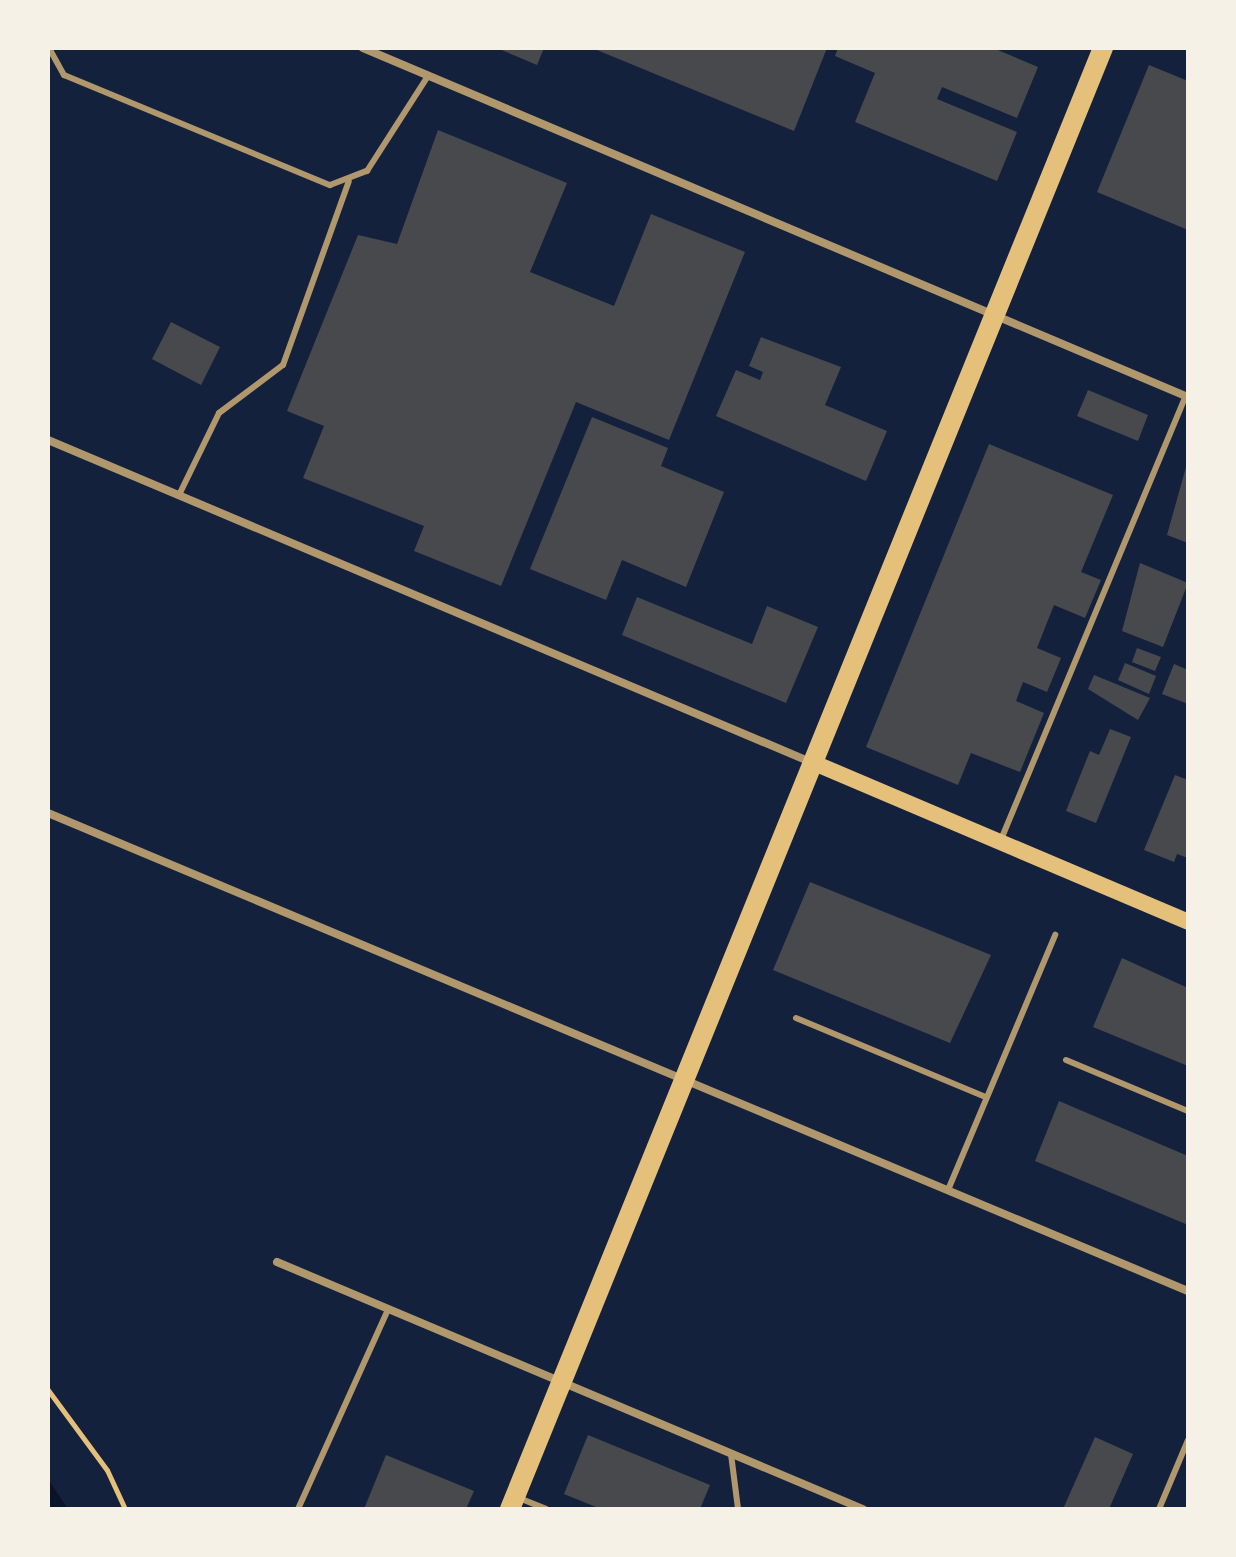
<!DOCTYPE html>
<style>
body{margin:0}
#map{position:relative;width:1236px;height:1557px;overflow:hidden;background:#14213d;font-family:Signika,sans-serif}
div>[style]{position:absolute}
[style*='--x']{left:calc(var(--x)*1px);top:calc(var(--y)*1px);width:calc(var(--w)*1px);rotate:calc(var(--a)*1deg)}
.water>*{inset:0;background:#0b132b}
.building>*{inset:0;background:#48494c}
.path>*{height:5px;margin:-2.5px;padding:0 2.5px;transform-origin:2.5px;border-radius:2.5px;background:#e5c07b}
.service>*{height:6px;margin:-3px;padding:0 3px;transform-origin:3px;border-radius:3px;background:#b1986c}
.minor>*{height:8px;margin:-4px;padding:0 4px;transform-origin:4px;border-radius:4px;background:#b1986c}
.secondary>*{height:16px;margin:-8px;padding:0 8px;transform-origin:8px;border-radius:8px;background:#e5c07b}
.primary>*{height:20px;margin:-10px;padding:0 10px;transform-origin:10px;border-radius:10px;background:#e5c07b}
span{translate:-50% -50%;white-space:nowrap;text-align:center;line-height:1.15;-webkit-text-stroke:6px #f6f1e7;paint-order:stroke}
.frame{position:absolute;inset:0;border:50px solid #f6f1e7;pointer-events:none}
</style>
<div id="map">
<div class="water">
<div style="clip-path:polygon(48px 1479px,68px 1509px,48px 1509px)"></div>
</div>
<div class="building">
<div style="clip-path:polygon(497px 48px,544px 48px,537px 65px)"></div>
<div style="clip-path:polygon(592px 48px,827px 48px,794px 131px)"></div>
<div style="clip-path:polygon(838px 48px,993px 48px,1038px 67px,1017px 118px,942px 87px,937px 99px,1017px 132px,997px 181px,855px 122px,875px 73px,835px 56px)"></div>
<div style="clip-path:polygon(1149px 65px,1188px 81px,1188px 230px,1097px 192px)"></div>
<div style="clip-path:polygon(438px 130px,567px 183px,530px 272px,614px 306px,651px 214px,745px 252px,669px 440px,576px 402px,501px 586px,414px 551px,424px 526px,303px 478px,324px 426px,287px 411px,358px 235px,397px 244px)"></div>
<div style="clip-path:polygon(171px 322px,220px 347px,201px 385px,152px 359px)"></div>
<div style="clip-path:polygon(761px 337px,841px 367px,825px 405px,887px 431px,866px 481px,716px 416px,736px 370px,760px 380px,763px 372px,749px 366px)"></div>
<div style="clip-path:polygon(1088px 390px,1148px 415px,1138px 441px,1077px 416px)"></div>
<div style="clip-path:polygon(592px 417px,668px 448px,661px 466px,724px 492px,686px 587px,622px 560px,606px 600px,530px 569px)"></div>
<div style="clip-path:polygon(989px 444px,1113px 495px,1081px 572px,1101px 580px,1085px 618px,1054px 605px,1037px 648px,1061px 658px,1047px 692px,1023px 682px,1016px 701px,1044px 713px,1020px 772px,971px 753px,958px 785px,866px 747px)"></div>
<div style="clip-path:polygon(1188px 460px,1188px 543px,1167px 535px)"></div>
<div style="clip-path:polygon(1140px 563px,1188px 583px,1163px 647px,1122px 631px)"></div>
<div style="clip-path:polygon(637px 597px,752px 644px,767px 606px,818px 627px,786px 703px,622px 635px)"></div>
<div style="clip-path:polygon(1137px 648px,1161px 657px,1155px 671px,1132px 662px)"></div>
<div style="clip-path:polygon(1125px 663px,1156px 676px,1149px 694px,1118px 680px)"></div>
<div style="clip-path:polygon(1174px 664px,1188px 670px,1188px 704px,1162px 694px)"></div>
<div style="clip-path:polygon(1094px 675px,1150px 698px,1138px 720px,1088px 689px)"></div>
<div style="clip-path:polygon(1110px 729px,1131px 737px,1096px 823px,1066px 811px,1090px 751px,1099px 755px)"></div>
<div style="clip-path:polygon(1175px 775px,1188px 780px,1188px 858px,1177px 854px,1174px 862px,1144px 850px)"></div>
<div style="clip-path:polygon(810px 882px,991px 955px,950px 1043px,773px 970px)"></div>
<div style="clip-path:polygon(1122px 958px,1188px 988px,1188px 1066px,1093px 1027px)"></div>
<div style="clip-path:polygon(1059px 1101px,1188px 1156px,1188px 1225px,1035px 1161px)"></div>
<div style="clip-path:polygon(588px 1435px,710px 1485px,700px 1509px,601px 1509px,564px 1494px)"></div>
<div style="clip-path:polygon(1095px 1437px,1133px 1454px,1109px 1509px,1063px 1509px)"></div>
<div style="clip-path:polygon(386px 1455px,474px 1491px,466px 1509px,364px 1509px)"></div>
</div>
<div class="path">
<div style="--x:48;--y:1390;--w:99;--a:53.6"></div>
<div style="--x:107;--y:1470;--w:43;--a:65.2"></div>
</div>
<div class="service">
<div style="--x:49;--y:48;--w:31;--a:61"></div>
<div style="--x:64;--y:75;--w:288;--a:22.5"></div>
<div style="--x:330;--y:185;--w:40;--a:-21"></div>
<div style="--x:367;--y:171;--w:113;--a:-57.3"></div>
<div style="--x:179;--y:495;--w:91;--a:-64"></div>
<div style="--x:219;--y:413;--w:80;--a:-36.9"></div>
<div style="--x:283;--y:365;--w:195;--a:-70.3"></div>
<div style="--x:1000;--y:842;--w:483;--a:-67.4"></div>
<div style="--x:796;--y:1018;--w:206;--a:22.6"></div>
<div style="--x:1066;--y:1060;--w:132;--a:22.7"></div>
<div style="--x:948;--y:1190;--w:277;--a:-67.2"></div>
<div style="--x:731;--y:1454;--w:55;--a:82.7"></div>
<div style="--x:519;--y:1498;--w:29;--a:22"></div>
<div style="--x:298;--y:1509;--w:218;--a:-65.7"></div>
<div style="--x:1159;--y:1509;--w:75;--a:-67.2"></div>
</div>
<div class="minor">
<div style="--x:363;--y:48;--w:896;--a:22.93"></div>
<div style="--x:48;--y:440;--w:830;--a:22.89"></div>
<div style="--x:48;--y:813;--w:1236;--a:22.75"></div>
<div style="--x:277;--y:1262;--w:636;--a:22.86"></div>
</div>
<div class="secondary">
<div style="--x:814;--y:763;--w:406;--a:23"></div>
</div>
<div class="primary">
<div style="--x:510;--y:1509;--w:1577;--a:-67.91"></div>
</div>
<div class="frame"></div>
</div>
